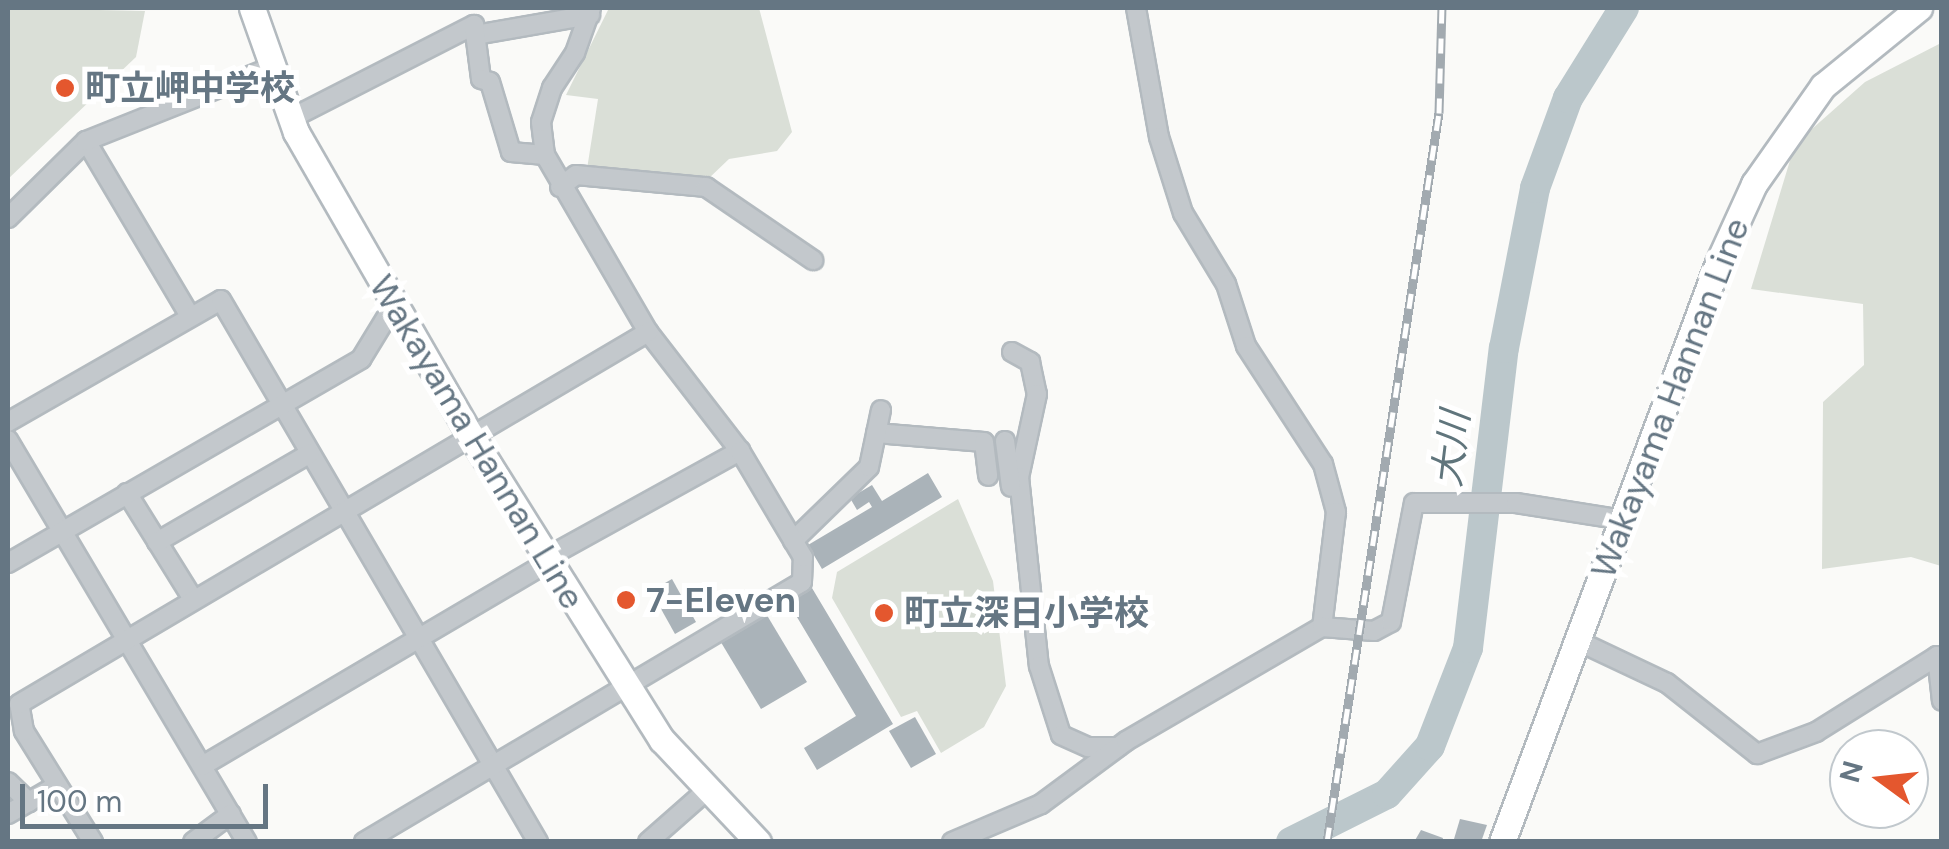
<!DOCTYPE html>
<meta charset="utf-8">
<style>
body{margin:0}
#map{position:relative;width:1949px;height:849px;overflow:hidden;background:#fafaf8;font-family:"DM Sans","Noto Sans JP",sans-serif}
div>[style]{position:absolute}
[style*='--x']{left:calc(var(--x)*1px);top:calc(var(--y)*1px);width:calc(var(--w)*1px);rotate:calc(var(--a)*1deg)}
.green>*{inset:0;background:#dadfd7}
.river>*{height:30px;margin:-15px;padding:0 15px;transform-origin:15px;border-radius:15px;background:#bbc7cb}
.building>*{inset:0;background:#aab3b9}
.roads{filter:drop-shadow(2px 0 #b3babf) drop-shadow(-2px 0 #b3babf) drop-shadow(0 2px #b3babf) drop-shadow(0 -2px #b3babf)}
.minor>*{height:18px;margin:-9px;padding:0 9px;transform-origin:9px;border-radius:9px;background:#c3c8cc}
.secondary>*{height:25px;margin:-12.5px;padding:0 12.5px;transform-origin:12.5px;border-radius:12.5px;background:#fff}
.rail>*{height:9px;margin-top:-4.5px;transform-origin:0;background:repeating-linear-gradient(90deg,#fff 0 15px,#a2aab0 0 30px);box-sizing:border-box;border-block:2px solid #a2aab0}
.dots>*{width:28px;height:28px;translate:-50% -50%;box-sizing:border-box;border:5px solid #fff;border-radius:50%}
span{translate:-50% -50%;white-space:nowrap;text-align:center;line-height:1.15;-webkit-text-stroke:10px #fff;paint-order:stroke}
.poi-label{font-size:35px;color:#657683;font-weight:700}
.left{translate:0 -50%;text-align:left}
.street-label{font-size:35px;color:#657683}
.water-label{font-size:38px;color:#60757c;font-style:italic}
.frame{position:absolute;inset:0;border:10px solid #657683;pointer-events:none}
.north{position:absolute;left:1829px;top:729px;width:100px;height:100px;box-sizing:border-box;background:#fff;border:2px solid #c1c8cd;border-radius:50%;rotate:285deg;font-size:28px;font-weight:700;line-height:40px;text-align:center;color:#657683}
.north::after{content:'';display:block;margin:auto;width:35px;height:45px;background:#e4572e;clip-path:polygon(50% 0,100% 100%,50% 72%,0 100%)}
.scale{position:absolute;left:20px;top:784px;width:248px;height:45px;box-sizing:border-box;border:5px solid #657683;border-top:0;padding-left:12px;font-size:30px;line-height:35px;white-space:nowrap;color:#657683;-webkit-text-stroke:8px #fff;paint-order:stroke}
</style>
<div id="map">
<div class="green">
<div style="clip-path:polygon(8px 8px,145px 11px,136px 57px,8px 179px)"></div>
<div style="clip-path:polygon(609px 8px,759px 8px,792px 132px,777px 151px,729px 159px,707px 180px,587px 169px,598px 99px,566px 95px)"></div>
<div style="clip-path:polygon(1941px 43px,1941px 566px,1911px 557px,1822px 569px,1823px 402px,1864px 365px,1863px 304px,1751px 289px,1795px 144px,1865px 82px)"></div>
<div style="clip-path:polygon(958px 499px,993px 581px,1006px 686px,984px 727px,941px 753px,917px 711px,901px 717px,832px 598px,837px 572px)"></div>
</div>
<div class="river">
<div style="--x:1291;--y:842;--w:107;--a:-26.6"></div>
<div style="--x:1387;--y:794;--w:64;--a:-48.1"></div>
<div style="--x:1430;--y:746;--w:105;--a:-68.8"></div>
<div style="--x:1468;--y:648;--w:302;--a:-83.2"></div>
<div style="--x:1504;--y:348;--w:163;--a:-79"></div>
<div style="--x:1535;--y:188;--w:96;--a:-69.9"></div>
<div style="--x:1568;--y:98;--w:106;--a:-58.1"></div>
</div>
<div class="building">
<div style="clip-path:polygon(928px 473px,942px 497px,822px 569px,808px 545px,872px 507px,869px 502px,857px 510px,850px 498px,872px 485px,882px 501px)"></div>
<div style="clip-path:polygon(672px 579px,696px 622px,675px 634px,651px 591px)"></div>
<div style="clip-path:polygon(812px 588px,893px 724px,817px 770px,804px 748px,856px 716px,788px 602px)"></div>
<div style="clip-path:polygon(765px 612px,807px 682px,761px 709px,719px 639px)"></div>
<div style="clip-path:polygon(915px 717px,936px 754px,911px 768px,889px 731px)"></div>
<div style="clip-path:polygon(1460px 819px,1487px 825px,1481px 842px,1454px 839px)"></div>
<div style="clip-path:polygon(1421px 830px,1443px 838px,1442px 842px,1414px 842px)"></div>
</div>
<div class="roads">
<div class="minor">
<div style="--x:1136;--y:8;--w:131;--a:79.9"></div>
<div style="--x:1159;--y:137;--w:80;--a:72.5"></div>
<div style="--x:1183;--y:213;--w:83;--a:58.8"></div>
<div style="--x:1226;--y:284;--w:65;--a:72.1"></div>
<div style="--x:1246;--y:346;--w:141;--a:56.9"></div>
<div style="--x:1323;--y:464;--w:50;--a:74.8"></div>
<div style="--x:1336;--y:512;--w:116;--a:96.9"></div>
<div style="--x:475;--y:35;--w:117;--a:-9.9"></div>
<div style="--x:290;--y:119;--w:207;--a:-27.1"></div>
<div style="--x:474;--y:25;--w:54;--a:82.6"></div>
<div style="--x:481;--y:79;--w:9;--a:18"></div>
<div style="--x:490;--y:82;--w:73;--a:73.3"></div>
<div style="--x:511;--y:152;--w:34;--a:5"></div>
<div style="--x:86;--y:141;--w:204;--a:59.3"></div>
<div style="--x:560;--y:187;--w:20;--a:-37"></div>
<div style="--x:576;--y:175;--w:131;--a:5.3"></div>
<div style="--x:706;--y:187;--w:130;--a:34.3"></div>
<div style="--x:8;--y:218;--w:110;--a:-44.6"></div>
<div style="--x:86;--y:141;--w:197;--a:-21.7"></div>
<div style="--x:1012;--y:352;--w:21;--a:29"></div>
<div style="--x:1030;--y:362;--w:33;--a:78"></div>
<div style="--x:1037;--y:394;--w:85;--a:102.2"></div>
<div style="--x:1019;--y:477;--w:190;--a:84"></div>
<div style="--x:1039;--y:666;--w:72;--a:72.3"></div>
<div style="--x:1061;--y:735;--w:30;--a:24"></div>
<div style="--x:1088;--y:747;--w:30;--a:0"></div>
<div style="--x:8;--y:422;--w:245;--a:-29.8"></div>
<div style="--x:221;--y:300;--w:628;--a:59.68"></div>
<div style="--x:876;--y:433;--w:108;--a:4.8"></div>
<div style="--x:984;--y:442;--w:34;--a:83"></div>
<div style="--x:8;--y:440;--w:468;--a:59.3"></div>
<div style="--x:1005;--y:441;--w:46;--a:82.6"></div>
<div style="--x:127;--y:493;--w:125;--a:58.1"></div>
<div style="--x:793;--y:541;--w:106;--a:-44.2"></div>
<div style="--x:869;--y:467;--w:58;--a:-78.1"></div>
<div style="--x:157;--y:542;--w:176;--a:-30.1"></div>
<div style="--x:546;--y:558;--w:222;--a:-28.9"></div>
<div style="--x:740;--y:451;--w:150;--a:-127.7"></div>
<div style="--x:648;--y:332;--w:205;--a:-120.2"></div>
<div style="--x:545;--y:155;--w:33;--a:-97"></div>
<div style="--x:541;--y:122;--w:36;--a:-72"></div>
<div style="--x:552;--y:88;--w:42;--a:-56.7"></div>
<div style="--x:575;--y:53;--w:48;--a:-70.4"></div>
<div style="--x:8;--y:563;--w:408;--a:-30"></div>
<div style="--x:361;--y:359;--w:63;--a:-58.6"></div>
<div style="--x:1578;--y:641;--w:98;--a:25.3"></div>
<div style="--x:1667;--y:683;--w:115;--a:38.3"></div>
<div style="--x:1757;--y:754;--w:63;--a:-20.4"></div>
<div style="--x:1816;--y:732;--w:143;--a:-32.1"></div>
<div style="--x:1937;--y:656;--w:45;--a:83.7"></div>
<div style="--x:202;--y:766;--w:402;--a:-30.5"></div>
<div style="--x:8;--y:782;--w:29;--a:44"></div>
<div style="--x:8;--y:814;--w:53;--a:-30.4"></div>
<div style="--x:93;--y:842;--w:131;--a:-121.9"></div>
<div style="--x:24;--y:731;--w:27;--a:-100"></div>
<div style="--x:19;--y:704;--w:731;--a:-30.6"></div>
<div style="--x:193;--y:842;--w:47;--a:-36.4"></div>
<div style="--x:364;--y:842;--w:509;--a:-30.69"></div>
<div style="--x:802;--y:582;--w:25;--a:-88"></div>
<div style="--x:803;--y:557;--w:123;--a:-120.7"></div>
<div style="--x:648;--y:842;--w:76;--a:-41.3"></div>
<div style="--x:952;--y:842;--w:97;--a:-23.1"></div>
<div style="--x:1041;--y:804;--w:106;--a:-36.5"></div>
<div style="--x:1126;--y:741;--w:227;--a:-30.2"></div>
<div style="--x:1322;--y:627;--w:52;--a:4.4"></div>
<div style="--x:1374;--y:631;--w:19;--a:-28"></div>
<div style="--x:1391;--y:622;--w:121;--a:-79.1"></div>
<div style="--x:1414;--y:503;--w:102;--a:0"></div>
<div style="--x:1516;--y:503;--w:108;--a:9"></div>
</div>
<div class="secondary">
<div style="--x:252;--y:8;--w:132;--a:70.5"></div>
<div style="--x:296;--y:132;--w:351;--a:60.1"></div>
<div style="--x:471;--y:436;--w:359;--a:57.9"></div>
<div style="--x:662;--y:740;--w:140;--a:46.7"></div>
<div style="--x:1502;--y:842;--w:618;--a:-69.54"></div>
<div style="--x:1718;--y:263;--w:87;--a:-65.5"></div>
<div style="--x:1754;--y:184;--w:120;--a:-54.9"></div>
<div style="--x:1823;--y:86;--w:124;--a:-39.1"></div>
</div>
</div>
<div class="rail">
<div style="--x:1327;--y:842;--w:738;--a:-81.27"></div>
<div style="--x:1439;--y:113;--w:105;--a:-88.4"></div>
</div>
<div class="dots">
<div style="left:65px;top:88px;background:#e4572e"></div>
<div style="left:626px;top:600px;background:#e4572e"></div>
<div style="left:884px;top:613px;background:#e4572e"></div>
</div>
<div class="poi-label">
<span class="left" style="left:85px;top:88px">町立岬中学校</span>
<span class="left" style="left:646px;top:600px">7-Eleven</span>
<span class="left" style="left:904px;top:613px">町立深日小学校</span>
</div>
<div class="street-label">
<span style="left:1670px;top:398px;rotate:-69deg">Wakayama Hannan Line</span>
<span style="left:477px;top:442px;rotate:59deg">Wakayama Hannan Line</span>
</div>
<div class="water-label">
<span style="left:1452px;top:449px;rotate:-83deg">大川</span>
</div>
<div class="frame"></div>
<div class="north">N</div>
<div class="scale">100 m</div>
</div>
